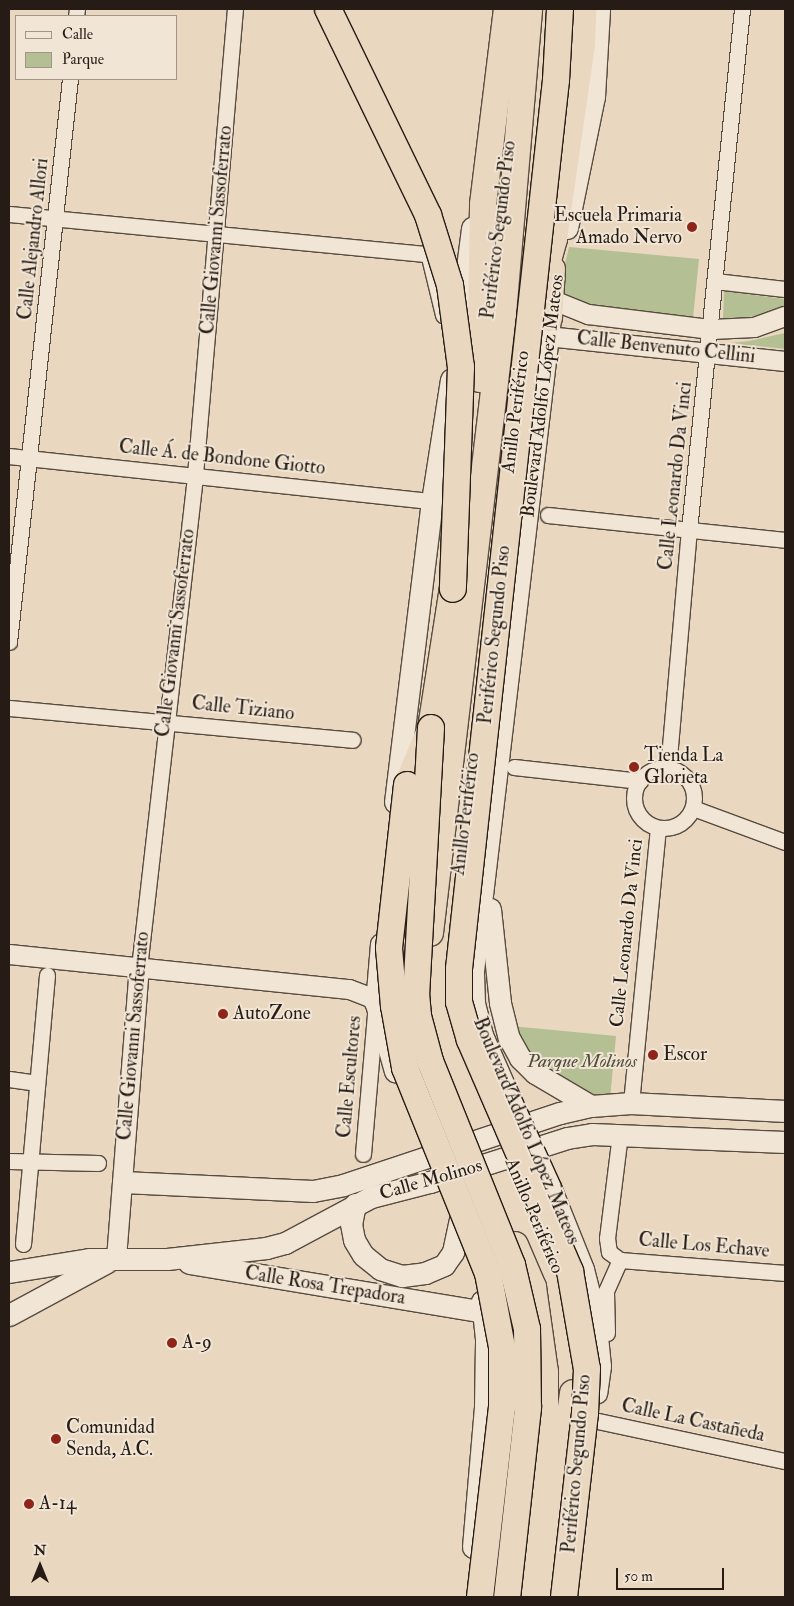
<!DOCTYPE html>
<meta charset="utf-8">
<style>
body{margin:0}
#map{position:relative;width:794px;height:1606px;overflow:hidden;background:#e9d7bf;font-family:"IM FELL Double Pica",serif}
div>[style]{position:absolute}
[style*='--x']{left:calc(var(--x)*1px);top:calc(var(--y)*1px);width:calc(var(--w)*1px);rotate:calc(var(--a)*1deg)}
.green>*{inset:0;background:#b4bf94}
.roads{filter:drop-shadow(1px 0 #574b40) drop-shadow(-1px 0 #574b40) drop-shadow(0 1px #574b40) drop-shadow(0 -1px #574b40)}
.minor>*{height:15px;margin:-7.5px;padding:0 7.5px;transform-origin:7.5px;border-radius:7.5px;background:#f1e5d5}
.minor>.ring{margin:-7.5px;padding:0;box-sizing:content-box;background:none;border:15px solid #f1e5d5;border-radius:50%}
.tertiary>*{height:19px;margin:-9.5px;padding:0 9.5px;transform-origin:9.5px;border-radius:9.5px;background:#f1e5d5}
.secondary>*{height:21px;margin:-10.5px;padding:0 10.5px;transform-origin:10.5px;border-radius:10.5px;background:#f1e5d5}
.motorway>*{height:26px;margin:-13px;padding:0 13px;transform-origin:13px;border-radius:13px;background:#e9d7bf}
.bridges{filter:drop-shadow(1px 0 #261c15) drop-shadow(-1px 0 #261c15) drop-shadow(0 1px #261c15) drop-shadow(0 -1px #261c15)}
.secondary-bridge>*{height:21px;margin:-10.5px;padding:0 10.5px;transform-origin:10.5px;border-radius:10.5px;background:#f1e5d5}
.motorway-bridge>*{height:26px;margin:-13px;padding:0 13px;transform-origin:13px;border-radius:13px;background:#e9d7bf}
.dots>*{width:14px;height:14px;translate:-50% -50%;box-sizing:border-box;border:2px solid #f1e5d5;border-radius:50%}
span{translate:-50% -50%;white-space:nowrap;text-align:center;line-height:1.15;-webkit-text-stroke:4px #f1e5d5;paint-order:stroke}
.poi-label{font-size:19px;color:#261c15}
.right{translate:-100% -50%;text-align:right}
.left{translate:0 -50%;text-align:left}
.street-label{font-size:19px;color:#261c15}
.park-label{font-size:19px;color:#514d3b;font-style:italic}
.frame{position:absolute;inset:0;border:10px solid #261c15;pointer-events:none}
.legend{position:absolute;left:15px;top:15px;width:162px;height:65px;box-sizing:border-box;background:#f1e5d5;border:1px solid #a09588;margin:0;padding:6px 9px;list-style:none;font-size:15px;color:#261c15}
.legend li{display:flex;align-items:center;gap:10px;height:25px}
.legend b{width:25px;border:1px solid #a09588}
.north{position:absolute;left:15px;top:1541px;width:50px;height:50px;-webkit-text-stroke:4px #f1e5d5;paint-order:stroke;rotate:0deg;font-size:14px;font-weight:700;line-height:20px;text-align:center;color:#261c15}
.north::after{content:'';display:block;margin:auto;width:18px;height:22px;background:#261c15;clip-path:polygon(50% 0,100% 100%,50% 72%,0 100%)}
.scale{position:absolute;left:616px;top:1568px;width:108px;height:22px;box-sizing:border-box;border:2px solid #261c15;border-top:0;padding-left:6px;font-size:15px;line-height:18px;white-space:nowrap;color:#261c15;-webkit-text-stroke:4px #f1e5d5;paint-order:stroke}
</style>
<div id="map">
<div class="green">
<div style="clip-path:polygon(569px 247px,699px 259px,693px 318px,588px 307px,563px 297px,561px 280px)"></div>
<div style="clip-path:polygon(724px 291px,785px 299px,785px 311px,723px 321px)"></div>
<div style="clip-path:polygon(785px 333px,785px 349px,730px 343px,749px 341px)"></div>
<div style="clip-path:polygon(511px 1026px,616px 1036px,610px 1099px,585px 1097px,538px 1070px)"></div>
</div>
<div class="roads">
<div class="minor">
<div style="--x:76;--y:16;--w:7;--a:-82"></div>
<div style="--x:9;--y:214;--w:421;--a:5.5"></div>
<div style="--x:429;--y:257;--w:60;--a:76.4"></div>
<div style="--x:715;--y:281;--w:70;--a:6.5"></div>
<div style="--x:9;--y:456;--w:425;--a:6.1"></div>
<div style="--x:548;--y:515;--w:238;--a:6"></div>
<div style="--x:9;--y:642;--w:566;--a:-83.82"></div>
<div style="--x:9;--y:708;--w:345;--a:5.3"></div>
<div style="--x:514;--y:767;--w:127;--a:6.3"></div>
<div class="ring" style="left:634px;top:768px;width:45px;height:45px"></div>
<div style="--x:668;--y:769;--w:240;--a:-85"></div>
<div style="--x:689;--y:530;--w:524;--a:-84.19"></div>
<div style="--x:693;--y:808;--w:98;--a:20.3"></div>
<div style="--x:139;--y:968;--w:496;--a:-83.5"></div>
<div style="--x:195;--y:475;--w:468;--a:-85.1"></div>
<div style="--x:9;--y:1079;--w:27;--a:8"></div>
<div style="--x:631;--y:1103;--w:276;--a:-84.4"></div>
<div style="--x:620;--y:1134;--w:105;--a:97.1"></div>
<div style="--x:607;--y:1238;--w:14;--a:82"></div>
<div style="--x:609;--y:1252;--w:14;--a:36"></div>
<div style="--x:620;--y:1260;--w:166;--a:4.5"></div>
<div style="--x:363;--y:1154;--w:140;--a:-85.1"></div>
<div style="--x:9;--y:1161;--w:89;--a:1.3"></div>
<div style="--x:23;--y:1244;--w:270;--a:-84.9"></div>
<div style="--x:607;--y:1333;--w:42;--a:-91.4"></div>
<div style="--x:606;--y:1291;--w:34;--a:-66"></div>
<div style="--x:593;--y:1420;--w:196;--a:12.1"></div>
</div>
<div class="tertiary">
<div style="--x:553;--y:300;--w:38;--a:22"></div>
<div style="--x:588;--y:314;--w:124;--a:7"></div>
<div style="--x:711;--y:329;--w:43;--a:-2.7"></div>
<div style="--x:754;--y:327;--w:33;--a:-20"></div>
<div style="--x:547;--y:336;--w:239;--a:6"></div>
<div style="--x:9;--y:954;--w:342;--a:5.9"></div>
<div style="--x:349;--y:989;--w:22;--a:21"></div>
<div style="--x:370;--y:997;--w:9;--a:49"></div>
<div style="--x:116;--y:1258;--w:291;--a:-85.5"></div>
</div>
<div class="secondary">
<div style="--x:567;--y:228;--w:134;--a:-78.4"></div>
<div style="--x:594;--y:97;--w:88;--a:-86.7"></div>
<div style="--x:460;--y:321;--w:94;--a:-82.6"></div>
<div style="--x:395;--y:802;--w:303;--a:-83"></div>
<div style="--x:432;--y:501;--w:123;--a:-81.1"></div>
<div style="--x:490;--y:909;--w:95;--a:83.9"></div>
<div style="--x:500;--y:1003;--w:36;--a:76"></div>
<div style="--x:509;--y:1038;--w:23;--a:61"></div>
<div style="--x:520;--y:1058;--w:21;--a:45"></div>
<div style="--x:535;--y:1073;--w:65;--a:30.5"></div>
<div style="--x:381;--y:944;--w:60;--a:94.8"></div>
<div style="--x:376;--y:1004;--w:70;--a:74.2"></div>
<div style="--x:510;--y:1099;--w:70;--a:-113.6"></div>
<div style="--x:482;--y:1035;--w:34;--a:-104"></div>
<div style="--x:474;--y:1002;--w:31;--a:-92"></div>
<div style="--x:473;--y:971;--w:674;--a:-83.27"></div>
<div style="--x:123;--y:1182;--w:190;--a:2.7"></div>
<div style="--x:313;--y:1191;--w:31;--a:-11"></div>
<div style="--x:343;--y:1185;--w:229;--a:-18.4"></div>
<div style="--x:560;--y:1113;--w:32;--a:-13"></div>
<div style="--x:591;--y:1106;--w:40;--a:-4.3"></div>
<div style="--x:631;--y:1103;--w:154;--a:3"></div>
<div style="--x:550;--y:1187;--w:88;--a:68.1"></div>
<div style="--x:583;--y:1269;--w:49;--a:75.7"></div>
<div style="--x:595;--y:1316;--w:50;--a:84.3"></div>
<div style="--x:600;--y:1366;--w:27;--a:98"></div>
<div style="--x:355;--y:1204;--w:20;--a:101"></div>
<div style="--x:351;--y:1224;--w:16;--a:79"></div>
<div style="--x:354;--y:1240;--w:17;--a:59"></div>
<div style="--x:363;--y:1255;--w:22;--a:39"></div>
<div style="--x:380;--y:1269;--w:23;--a:18"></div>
<div style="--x:402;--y:1276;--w:23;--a:-7"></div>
<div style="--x:425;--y:1273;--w:21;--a:-23"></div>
<div style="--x:444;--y:1265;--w:16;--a:-55"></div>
<div style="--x:453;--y:1252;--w:33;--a:-78"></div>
<div style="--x:189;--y:1263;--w:299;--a:9.4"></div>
<div style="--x:9;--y:1272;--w:81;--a:-9.2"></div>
<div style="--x:89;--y:1259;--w:78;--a:0"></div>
<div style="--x:167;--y:1259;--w:100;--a:-6.3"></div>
<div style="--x:266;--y:1248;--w:20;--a:-15"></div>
<div style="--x:285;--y:1243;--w:98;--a:-28.1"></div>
<div style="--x:371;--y:1197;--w:61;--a:-14.3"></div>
<div style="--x:430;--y:1182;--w:144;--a:-17.8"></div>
<div style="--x:567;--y:1138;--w:25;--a:-9"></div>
<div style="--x:592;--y:1134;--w:193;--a:2.4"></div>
<div style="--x:9;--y:1315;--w:111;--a:-28.4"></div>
<div style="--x:473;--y:1547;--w:142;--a:-85.1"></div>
<div style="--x:485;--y:1406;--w:67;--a:-89.1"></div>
<div style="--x:486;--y:1339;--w:38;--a:-96"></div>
</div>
<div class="motorway">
<div style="--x:540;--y:289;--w:52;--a:-74.4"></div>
<div style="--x:554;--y:239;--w:196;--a:-81.8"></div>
<div style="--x:582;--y:45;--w:36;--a:-88"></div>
<div style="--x:549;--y:318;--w:49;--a:-86.5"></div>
<div style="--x:480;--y:379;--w:175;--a:-89"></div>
<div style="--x:483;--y:204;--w:196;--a:-83"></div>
<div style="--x:407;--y:785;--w:62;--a:-67.2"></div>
<div style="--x:431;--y:728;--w:155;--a:-81.1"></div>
<div style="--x:430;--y:933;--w:623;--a:-83.27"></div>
<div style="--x:503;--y:314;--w:306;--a:-85.1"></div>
<div style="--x:515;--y:1245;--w:46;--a:66.8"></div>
<div style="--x:533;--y:1287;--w:86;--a:82"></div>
<div style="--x:545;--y:1372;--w:40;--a:90"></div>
<div style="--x:545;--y:1412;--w:187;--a:97.7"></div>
<div style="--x:544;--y:1597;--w:206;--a:-81.9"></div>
</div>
</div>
<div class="bridges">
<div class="secondary-bridge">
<div style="--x:510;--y:1099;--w:97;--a:65.6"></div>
</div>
<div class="motorway-bridge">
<div style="--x:328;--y:9;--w:229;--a:64.1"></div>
<div style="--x:428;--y:215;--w:73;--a:72.6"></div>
<div style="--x:450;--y:285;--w:83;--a:82.4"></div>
<div style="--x:461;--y:367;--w:222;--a:92.1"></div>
<div style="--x:560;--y:9;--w:71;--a:93.2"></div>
<div style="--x:556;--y:80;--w:894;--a:96.23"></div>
<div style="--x:459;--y:969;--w:33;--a:90"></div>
<div style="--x:459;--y:1002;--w:40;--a:74"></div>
<div style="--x:470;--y:1040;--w:252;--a:66.6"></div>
<div style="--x:570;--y:1271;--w:99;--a:80.2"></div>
<div style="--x:587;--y:1369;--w:44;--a:92.6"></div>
<div style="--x:585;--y:1413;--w:185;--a:96.5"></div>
<div style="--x:431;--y:728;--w:265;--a:93.2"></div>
<div style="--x:416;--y:993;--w:23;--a:85"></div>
<div style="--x:418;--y:1016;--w:47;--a:75.1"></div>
<div style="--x:430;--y:1061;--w:220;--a:68.1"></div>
<div style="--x:512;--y:1265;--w:66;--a:76.8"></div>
<div style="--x:527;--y:1329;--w:79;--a:89.3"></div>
<div style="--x:528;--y:1408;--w:190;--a:96.3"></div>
<div style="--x:407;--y:785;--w:164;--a:96.3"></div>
<div style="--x:389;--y:948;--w:58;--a:85.1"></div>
<div style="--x:394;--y:1006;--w:63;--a:79.9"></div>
<div style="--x:405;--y:1068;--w:221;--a:68"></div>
<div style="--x:488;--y:1273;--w:75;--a:79.3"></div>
<div style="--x:502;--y:1347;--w:60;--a:90"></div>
<div style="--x:502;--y:1407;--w:191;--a:96.6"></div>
</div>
</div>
<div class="dots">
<div style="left:692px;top:227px;background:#8f2418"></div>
<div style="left:634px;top:767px;background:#8f2418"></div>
<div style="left:223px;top:1014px;background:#8f2418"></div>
<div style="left:653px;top:1055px;background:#8f2418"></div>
<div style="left:172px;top:1343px;background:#8f2418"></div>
<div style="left:56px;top:1439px;background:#8f2418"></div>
<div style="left:29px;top:1504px;background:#8f2418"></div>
</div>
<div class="poi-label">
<span class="right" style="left:682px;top:227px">Escuela Primaria<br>Amado Nervo</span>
<span class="left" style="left:644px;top:767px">Tienda La<br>Glorieta</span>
<span class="left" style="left:233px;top:1014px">AutoZone</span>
<span class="left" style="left:663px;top:1055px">Escor</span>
<span class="left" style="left:182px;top:1343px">A-9</span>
<span class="left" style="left:66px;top:1439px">Comunidad<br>Senda, A.C.</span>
<span class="left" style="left:39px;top:1504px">A-14</span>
</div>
<div class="street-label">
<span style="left:217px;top:230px;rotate:-85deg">Calle Giovanni Sassoferrato</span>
<span style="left:499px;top:230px;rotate:-83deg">Periférico Segundo Piso</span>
<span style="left:34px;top:239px;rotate:-84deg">Calle Alejandro Allori</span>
<span style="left:666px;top:348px;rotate:6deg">Calle Benvenuto Cellini</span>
<span style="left:543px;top:396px;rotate:-83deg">Boulevard Adolfo López Mateos</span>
<span style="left:516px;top:412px;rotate:-83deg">Anillo Periférico</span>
<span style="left:222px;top:458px;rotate:6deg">Calle Á. de Bondone Giotto</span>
<span style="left:676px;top:476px;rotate:-84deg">Calle Leonardo Da Vinci</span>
<span style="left:176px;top:633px;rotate:-83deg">Calle Giovanni Sassoferrato</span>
<span style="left:495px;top:635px;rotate:-84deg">Periférico Segundo Piso</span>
<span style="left:243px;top:709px;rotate:6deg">Calle Tiziano</span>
<span style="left:466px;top:814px;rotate:-83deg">Anillo Periférico</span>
<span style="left:627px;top:933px;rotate:-84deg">Calle Leonardo Da Vinci</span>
<span style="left:134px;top:1036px;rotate:-85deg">Calle Giovanni Sassoferrato</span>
<span style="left:350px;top:1077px;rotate:-85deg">Calle Escultores</span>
<span style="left:526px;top:1131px;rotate:67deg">Boulevard Adolfo López Mateos</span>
<span style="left:431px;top:1180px;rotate:-16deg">Calle Molinos</span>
<span style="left:534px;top:1216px;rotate:67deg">Anillo Periférico</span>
<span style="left:704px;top:1246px;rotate:5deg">Calle Los Echave</span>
<span style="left:325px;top:1286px;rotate:9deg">Calle Rosa Trepadora</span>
<span style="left:693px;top:1421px;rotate:12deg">Calle La Castañeda</span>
<span style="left:577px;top:1464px;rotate:-85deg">Periférico Segundo Piso</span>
</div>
<div class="park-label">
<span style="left:582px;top:1062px">Parque Molinos</span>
</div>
<div class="frame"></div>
<ul class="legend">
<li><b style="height:6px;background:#f1e5d5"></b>Calle</li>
<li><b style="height:14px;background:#b4bf94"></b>Parque</li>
</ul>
<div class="north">N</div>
<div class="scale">50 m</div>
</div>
